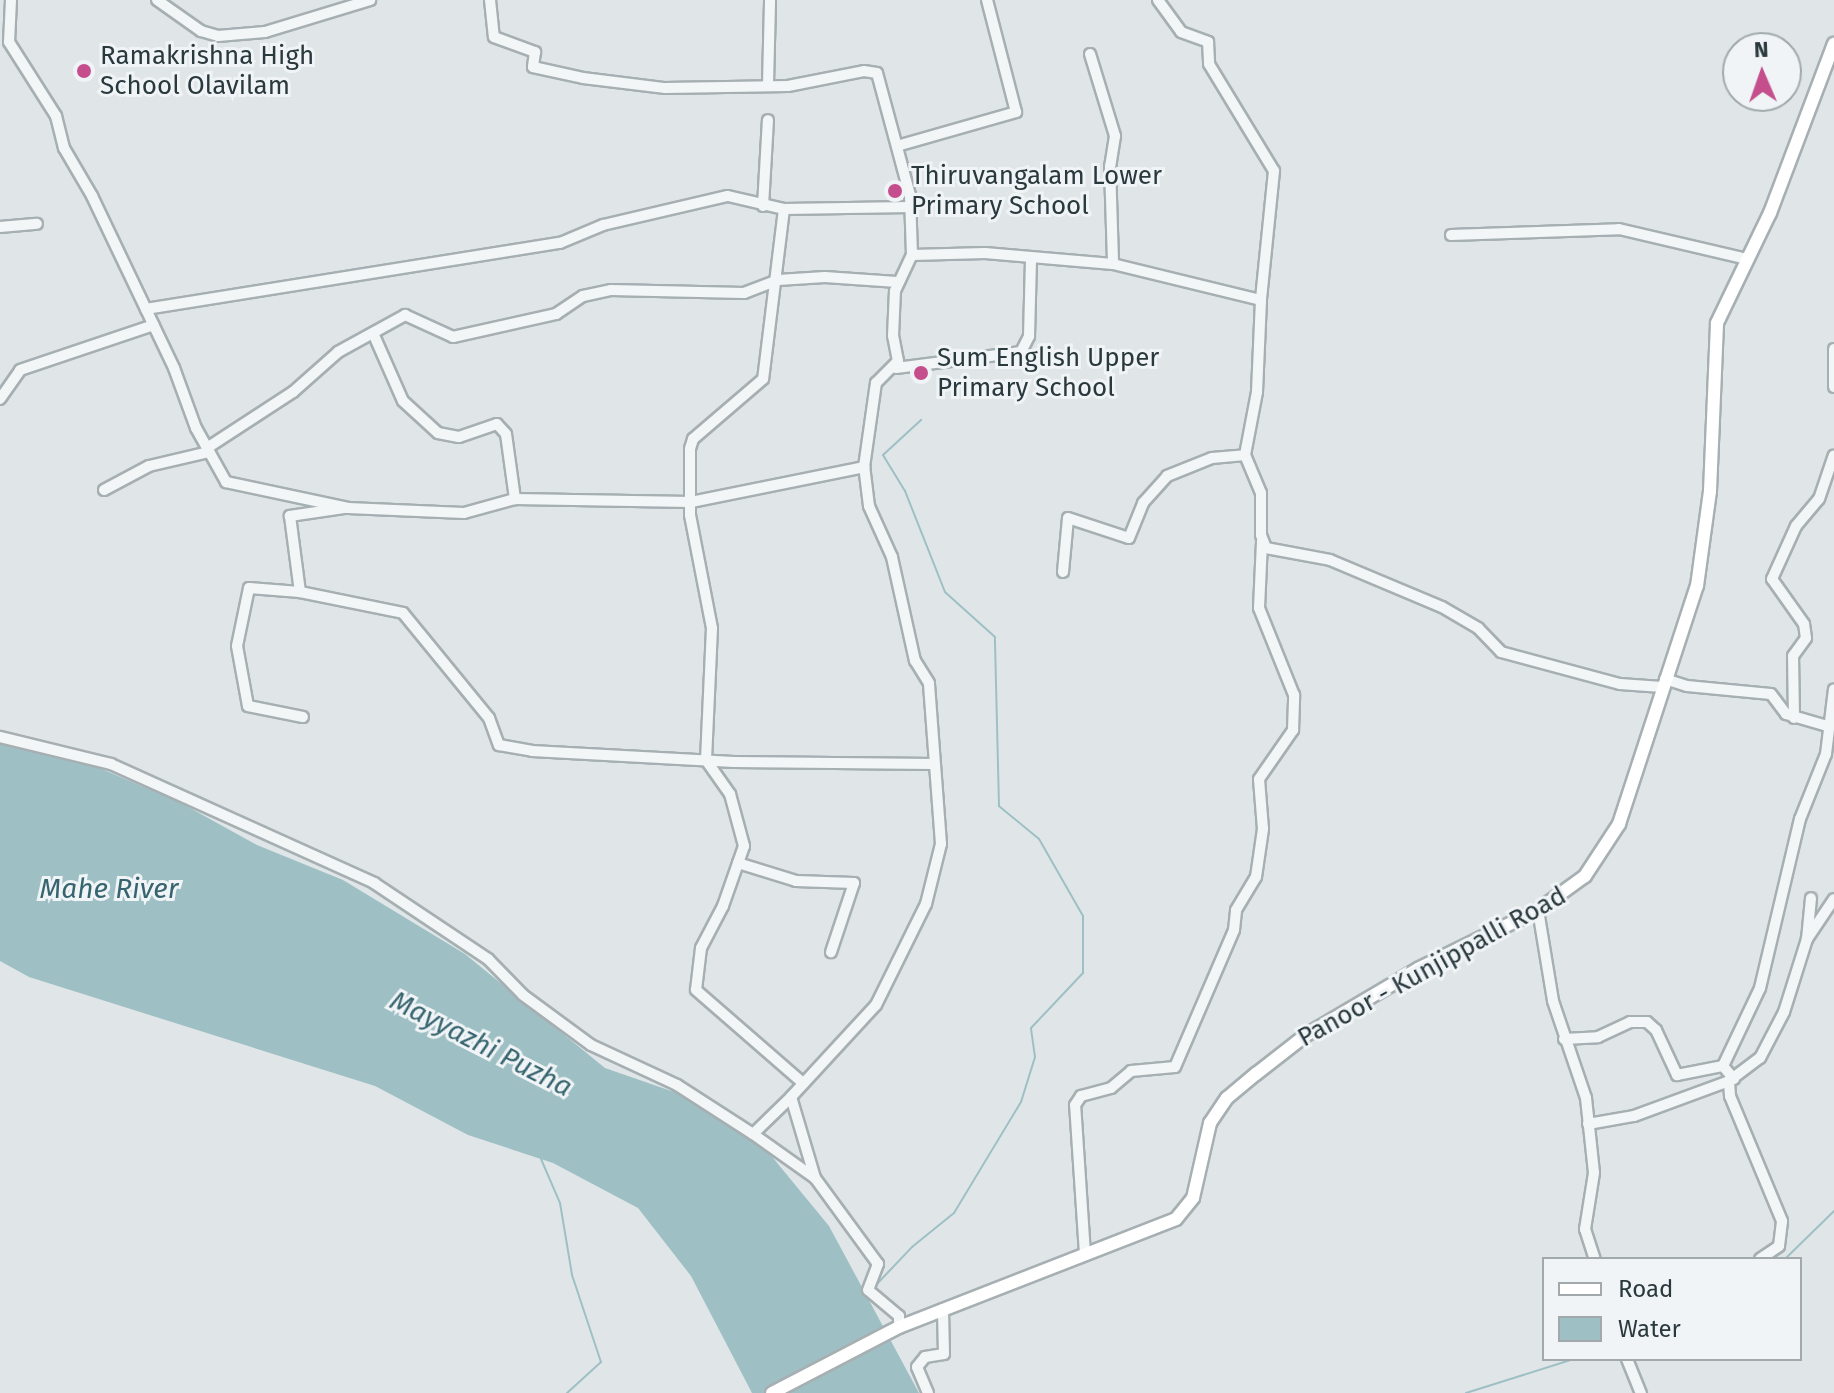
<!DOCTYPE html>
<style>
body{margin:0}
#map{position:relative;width:1834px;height:1393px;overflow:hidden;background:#e0e6e8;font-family:"Fira Sans",sans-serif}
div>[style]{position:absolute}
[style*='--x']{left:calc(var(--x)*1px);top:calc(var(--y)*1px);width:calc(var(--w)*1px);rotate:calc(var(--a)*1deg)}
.water>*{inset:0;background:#9ec0c5}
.stream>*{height:2px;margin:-1px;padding:0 1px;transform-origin:1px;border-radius:1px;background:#9ec0c5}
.roads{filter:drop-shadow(2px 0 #a6afb2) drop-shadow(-2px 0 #a6afb2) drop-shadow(0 2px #a6afb2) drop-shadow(0 -2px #a6afb2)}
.minor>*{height:10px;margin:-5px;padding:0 5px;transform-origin:5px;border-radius:5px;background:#f3f6f7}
.major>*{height:12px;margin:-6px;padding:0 6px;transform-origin:6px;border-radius:6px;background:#fff}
.dots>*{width:22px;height:22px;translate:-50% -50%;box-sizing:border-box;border:4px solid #f0f4f6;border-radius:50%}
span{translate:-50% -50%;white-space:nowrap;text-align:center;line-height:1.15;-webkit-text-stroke:6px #f0f4f6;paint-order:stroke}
.poi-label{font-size:26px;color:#2a393e}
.left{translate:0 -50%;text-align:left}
.street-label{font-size:26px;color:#2a393e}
.water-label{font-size:28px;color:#37656f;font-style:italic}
.legend{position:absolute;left:1542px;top:1257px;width:260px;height:104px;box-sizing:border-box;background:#f0f4f6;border:2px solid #a1a9ac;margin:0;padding:10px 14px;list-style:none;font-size:24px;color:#2a393e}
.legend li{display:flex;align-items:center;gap:16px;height:40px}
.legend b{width:40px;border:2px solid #a1a9ac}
.north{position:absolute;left:1722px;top:32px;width:80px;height:80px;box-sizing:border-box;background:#f0f4f6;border:2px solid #a1a9ac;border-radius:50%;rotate:358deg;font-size:22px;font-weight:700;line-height:32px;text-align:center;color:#2a393e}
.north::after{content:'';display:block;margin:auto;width:28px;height:36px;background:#c44f8c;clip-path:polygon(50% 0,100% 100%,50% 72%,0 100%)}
</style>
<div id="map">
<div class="water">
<div style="clip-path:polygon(0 742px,81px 760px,181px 803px,257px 845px,343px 880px,465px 954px,605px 1068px,680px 1094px,769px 1153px,829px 1226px,919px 1393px,752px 1393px,691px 1276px,638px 1208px,553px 1163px,468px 1135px,375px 1086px,29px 977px,0 961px)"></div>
</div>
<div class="stream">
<div style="--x:541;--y:1159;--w:48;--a:66.6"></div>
<div style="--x:560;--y:1203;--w:73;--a:80.5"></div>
<div style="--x:572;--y:1275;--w:92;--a:71.6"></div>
<div style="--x:601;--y:1362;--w:46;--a:137.6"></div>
<div style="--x:1785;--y:1259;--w:69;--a:-44.4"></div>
<div style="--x:875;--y:1286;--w:54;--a:-46.5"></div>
<div style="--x:912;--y:1247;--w:54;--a:-39"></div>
<div style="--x:954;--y:1213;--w:130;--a:-58.9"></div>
<div style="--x:1021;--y:1102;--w:47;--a:-72.7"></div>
<div style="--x:1035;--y:1057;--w:29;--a:-98"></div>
<div style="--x:1031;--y:1028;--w:76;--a:-46.6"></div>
<div style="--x:1083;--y:973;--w:57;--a:-90"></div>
<div style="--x:1083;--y:916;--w:89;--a:-119.7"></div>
<div style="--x:1039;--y:839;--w:52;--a:-140.5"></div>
<div style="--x:999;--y:806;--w:169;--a:-91.4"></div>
<div style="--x:995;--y:637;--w:67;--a:-138"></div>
<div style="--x:945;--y:592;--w:109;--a:-111.6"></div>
<div style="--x:905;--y:491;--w:42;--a:-121.4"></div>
<div style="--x:883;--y:455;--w:52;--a:-42.6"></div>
<div style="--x:1466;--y:1393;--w:113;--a:-17.5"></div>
</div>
<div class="roads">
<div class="minor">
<div style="--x:11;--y:0;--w:42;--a:92.7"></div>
<div style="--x:9;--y:42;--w:88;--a:57.6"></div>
<div style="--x:56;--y:116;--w:33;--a:76"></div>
<div style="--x:64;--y:148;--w:56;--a:59.7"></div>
<div style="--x:92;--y:196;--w:191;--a:64.5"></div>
<div style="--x:174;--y:368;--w:64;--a:69.9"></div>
<div style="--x:196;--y:428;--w:62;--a:60.9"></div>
<div style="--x:226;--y:482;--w:125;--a:12"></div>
<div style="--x:348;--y:508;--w:116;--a:2.5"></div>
<div style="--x:464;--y:513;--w:53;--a:-15.4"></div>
<div style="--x:515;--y:499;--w:176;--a:1"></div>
<div style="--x:691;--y:502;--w:177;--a:-11.4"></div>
<div style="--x:157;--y:0;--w:54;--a:35.2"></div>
<div style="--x:201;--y:31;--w:18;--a:16"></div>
<div style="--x:218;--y:36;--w:47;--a:-4.9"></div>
<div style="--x:265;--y:32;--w:110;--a:-16.9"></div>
<div style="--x:490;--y:0;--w:37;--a:84"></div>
<div style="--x:494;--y:37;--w:44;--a:20.1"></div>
<div style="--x:535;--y:52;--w:15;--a:98"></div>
<div style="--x:533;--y:67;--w:51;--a:12.4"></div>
<div style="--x:583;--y:78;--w:83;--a:7"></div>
<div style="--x:665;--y:88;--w:123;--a:-0.9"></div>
<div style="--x:788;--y:86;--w:77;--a:-11.2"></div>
<div style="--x:864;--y:71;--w:13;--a:9"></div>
<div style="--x:877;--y:73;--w:126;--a:74.9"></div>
<div style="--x:910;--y:195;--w:60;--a:88.1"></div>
<div style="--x:912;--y:255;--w:73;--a:-1.6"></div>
<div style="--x:985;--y:253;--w:128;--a:4.9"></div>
<div style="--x:1113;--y:264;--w:152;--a:13.7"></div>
<div style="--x:1261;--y:300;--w:92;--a:92.5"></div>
<div style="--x:1257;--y:392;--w:64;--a:100.8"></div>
<div style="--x:1245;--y:455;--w:41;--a:67.2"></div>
<div style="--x:1261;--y:493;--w:42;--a:90"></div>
<div style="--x:1261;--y:535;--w:14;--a:69"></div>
<div style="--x:1266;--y:548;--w:65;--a:10.6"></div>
<div style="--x:1330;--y:560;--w:121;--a:22.8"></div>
<div style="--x:1442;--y:607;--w:42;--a:30.3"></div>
<div style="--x:1478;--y:628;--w:33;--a:46"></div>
<div style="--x:1501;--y:652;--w:123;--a:15.1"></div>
<div style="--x:1620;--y:684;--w:42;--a:4.1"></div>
<div style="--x:1158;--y:0;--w:39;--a:54"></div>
<div style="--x:1181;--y:32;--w:29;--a:20"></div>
<div style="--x:1208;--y:42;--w:22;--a:87"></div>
<div style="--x:1209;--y:64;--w:125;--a:58.7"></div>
<div style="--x:1274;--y:171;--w:130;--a:95.8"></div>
<div style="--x:1090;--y:54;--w:86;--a:73"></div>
<div style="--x:1115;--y:136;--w:30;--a:99"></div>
<div style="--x:1110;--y:166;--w:98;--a:88.2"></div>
<div style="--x:768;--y:84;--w:84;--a:-88.6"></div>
<div style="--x:897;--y:146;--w:124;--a:-15.9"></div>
<div style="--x:1016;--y:112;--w:116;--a:-104.5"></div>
<div style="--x:763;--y:206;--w:86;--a:-86.7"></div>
<div style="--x:784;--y:209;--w:171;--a:97"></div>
<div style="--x:763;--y:379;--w:92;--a:139.4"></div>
<div style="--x:693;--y:439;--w:10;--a:107"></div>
<div style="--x:690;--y:449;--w:66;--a:90"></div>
<div style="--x:690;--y:515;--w:115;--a:79"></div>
<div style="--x:712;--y:628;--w:132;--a:92.6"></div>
<div style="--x:706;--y:760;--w:42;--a:54.8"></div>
<div style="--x:730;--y:794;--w:54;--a:74.9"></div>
<div style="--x:744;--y:846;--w:64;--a:109.3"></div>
<div style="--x:723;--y:906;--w:47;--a:117.6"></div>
<div style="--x:701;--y:948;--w:42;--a:96.8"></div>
<div style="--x:696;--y:990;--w:142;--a:41"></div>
<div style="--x:0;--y:227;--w:37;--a:-5"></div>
<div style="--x:1451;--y:235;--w:168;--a:-2"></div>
<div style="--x:1619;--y:229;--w:131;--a:13.2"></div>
<div style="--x:146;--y:309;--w:419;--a:-9.1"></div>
<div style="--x:560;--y:243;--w:47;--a:-22.7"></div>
<div style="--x:603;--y:225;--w:128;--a:-13.1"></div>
<div style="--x:728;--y:196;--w:57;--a:13.1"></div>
<div style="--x:784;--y:209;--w:127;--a:-0.9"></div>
<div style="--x:373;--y:333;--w:74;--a:66.2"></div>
<div style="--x:403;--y:401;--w:47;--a:42.4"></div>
<div style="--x:438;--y:433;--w:21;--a:11"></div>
<div style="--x:459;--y:437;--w:40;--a:-18.9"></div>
<div style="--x:497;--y:424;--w:13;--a:48"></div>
<div style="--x:506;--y:434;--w:66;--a:82.1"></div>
<div style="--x:1834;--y:349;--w:38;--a:90"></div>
<div style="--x:896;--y:368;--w:126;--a:-7.3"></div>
<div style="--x:1021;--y:352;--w:18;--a:-63"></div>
<div style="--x:1029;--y:336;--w:77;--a:-88.5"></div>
<div style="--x:0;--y:399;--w:35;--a:-55"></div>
<div style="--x:20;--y:370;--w:141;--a:-18.6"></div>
<div style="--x:207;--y:448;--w:103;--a:-33.1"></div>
<div style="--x:293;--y:392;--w:60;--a:-41.6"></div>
<div style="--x:338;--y:352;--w:77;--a:-28.9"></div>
<div style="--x:405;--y:315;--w:53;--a:24.6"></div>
<div style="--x:453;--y:337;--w:106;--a:-12.6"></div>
<div style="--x:556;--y:314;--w:32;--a:-34"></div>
<div style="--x:583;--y:296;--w:29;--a:-12"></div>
<div style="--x:611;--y:290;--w:133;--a:1.3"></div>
<div style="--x:744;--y:293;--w:36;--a:-21"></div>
<div style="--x:778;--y:280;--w:47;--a:-3.7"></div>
<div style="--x:825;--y:277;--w:72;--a:4"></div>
<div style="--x:104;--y:490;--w:51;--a:-28.1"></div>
<div style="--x:149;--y:466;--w:62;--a:-13.1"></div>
<div style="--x:344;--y:508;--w:55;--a:171.6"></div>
<div style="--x:290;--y:516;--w:77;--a:82.5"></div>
<div style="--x:300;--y:592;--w:105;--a:11.5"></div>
<div style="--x:403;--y:613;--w:136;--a:50.7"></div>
<div style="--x:489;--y:718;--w:29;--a:70"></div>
<div style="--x:499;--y:745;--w:34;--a:10"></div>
<div style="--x:532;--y:751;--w:202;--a:3.1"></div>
<div style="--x:734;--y:762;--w:200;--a:0.6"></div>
<div style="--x:1063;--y:572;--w:54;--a:-84.7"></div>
<div style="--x:1068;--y:518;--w:64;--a:18.2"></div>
<div style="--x:1129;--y:538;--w:38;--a:-68"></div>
<div style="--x:1143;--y:503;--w:36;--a:-48"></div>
<div style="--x:1167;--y:476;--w:48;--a:-21.8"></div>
<div style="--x:1212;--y:458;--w:33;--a:-5"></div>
<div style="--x:300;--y:592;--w:51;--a:-175.5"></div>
<div style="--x:249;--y:588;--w:59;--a:101.7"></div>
<div style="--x:237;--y:646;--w:61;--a:79.6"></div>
<div style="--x:248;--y:706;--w:56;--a:11.3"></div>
<div style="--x:1665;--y:679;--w:23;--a:18"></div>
<div style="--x:1687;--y:686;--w:84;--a:5.4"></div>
<div style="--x:1771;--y:694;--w:25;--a:53"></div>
<div style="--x:1786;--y:714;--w:43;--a:16.3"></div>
<div style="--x:1794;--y:718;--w:62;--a:-90.9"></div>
<div style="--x:1793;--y:656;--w:22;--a:-54"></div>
<div style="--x:1806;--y:638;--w:14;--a:-98"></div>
<div style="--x:1804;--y:624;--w:55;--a:-125.4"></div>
<div style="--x:1772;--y:579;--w:58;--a:-65.6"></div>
<div style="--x:1796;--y:526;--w:35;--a:-50"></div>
<div style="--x:1819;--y:499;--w:46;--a:-71.2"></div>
<div style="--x:0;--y:737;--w:114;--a:13.7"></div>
<div style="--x:111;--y:764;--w:289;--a:24.3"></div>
<div style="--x:374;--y:883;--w:137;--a:33.7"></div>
<div style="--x:488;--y:959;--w:50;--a:45.8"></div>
<div style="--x:523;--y:995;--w:84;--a:36.3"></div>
<div style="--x:591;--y:1045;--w:95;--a:24.9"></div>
<div style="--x:677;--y:1085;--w:90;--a:32.8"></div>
<div style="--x:753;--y:1134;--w:53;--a:-44.2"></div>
<div style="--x:738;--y:863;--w:61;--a:17.2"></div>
<div style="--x:796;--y:881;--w:58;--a:2"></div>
<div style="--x:854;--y:883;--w:73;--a:108.4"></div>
<div style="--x:1538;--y:910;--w:92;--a:80.6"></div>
<div style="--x:1553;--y:1001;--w:102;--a:71.2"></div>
<div style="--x:1586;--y:1098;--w:75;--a:83.9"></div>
<div style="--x:1594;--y:1173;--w:57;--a:99.1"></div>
<div style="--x:1585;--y:1229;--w:32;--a:72"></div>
<div style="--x:1807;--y:939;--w:41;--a:-84.4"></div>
<div style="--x:1564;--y:1039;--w:34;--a:-3"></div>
<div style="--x:1598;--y:1037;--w:35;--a:-25"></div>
<div style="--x:1630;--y:1022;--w:17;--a:0"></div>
<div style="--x:1647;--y:1022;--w:12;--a:42"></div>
<div style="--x:1656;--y:1030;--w:50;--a:65"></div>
<div style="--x:1677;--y:1075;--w:47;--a:-11.1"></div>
<div style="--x:1723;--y:1066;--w:17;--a:50"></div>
<div style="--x:1723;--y:1066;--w:86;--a:-64.6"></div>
<div style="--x:1760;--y:988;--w:174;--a:-76.7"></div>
<div style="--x:1800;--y:819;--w:70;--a:-68.2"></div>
<div style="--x:1826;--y:754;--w:65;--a:-83"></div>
<div style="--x:1588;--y:1124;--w:47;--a:-9.9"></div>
<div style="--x:1634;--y:1116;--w:101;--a:-20.2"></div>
<div style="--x:753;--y:1134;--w:76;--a:35.4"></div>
<div style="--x:1085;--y:1254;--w:149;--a:-93.8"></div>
<div style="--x:1075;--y:1105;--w:11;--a:-56"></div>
<div style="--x:1081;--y:1096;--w:31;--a:-15"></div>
<div style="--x:1111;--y:1088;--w:26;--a:-40"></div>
<div style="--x:1131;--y:1071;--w:44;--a:-5.2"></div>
<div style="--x:1175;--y:1067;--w:149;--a:-66.7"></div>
<div style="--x:1234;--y:930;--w:20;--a:-84"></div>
<div style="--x:1236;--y:910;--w:39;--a:-59"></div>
<div style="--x:1256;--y:877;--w:49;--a:-81.7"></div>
<div style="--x:1263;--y:829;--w:50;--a:-94.6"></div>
<div style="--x:1259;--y:779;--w:60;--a:-55.2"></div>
<div style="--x:1293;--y:730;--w:35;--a:-88"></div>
<div style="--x:1294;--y:695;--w:94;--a:-111.9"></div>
<div style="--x:1259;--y:608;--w:67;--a:-87.4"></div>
<div style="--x:1760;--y:1259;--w:23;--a:-34"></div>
<div style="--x:1779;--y:1246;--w:25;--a:-83"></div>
<div style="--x:1782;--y:1221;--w:135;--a:-112.6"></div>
<div style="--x:1730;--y:1096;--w:15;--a:-94"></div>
<div style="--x:1729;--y:1081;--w:39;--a:-37"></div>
<div style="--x:1760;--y:1058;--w:52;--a:-62.4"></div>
<div style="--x:1784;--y:1012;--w:77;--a:-72.5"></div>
<div style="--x:1807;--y:939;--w:48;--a:-56"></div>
<div style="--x:899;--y:1327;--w:11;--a:-90"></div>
<div style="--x:899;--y:1316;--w:40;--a:-140"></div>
<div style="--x:868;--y:1290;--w:28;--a:-69"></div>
<div style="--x:878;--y:1264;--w:107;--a:-126.2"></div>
<div style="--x:815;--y:1178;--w:84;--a:-106.5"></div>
<div style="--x:791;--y:1097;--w:125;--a:-47.3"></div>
<div style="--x:876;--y:1005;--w:113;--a:-63.7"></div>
<div style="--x:926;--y:904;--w:62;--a:-76"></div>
<div style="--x:941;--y:844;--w:161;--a:-94.3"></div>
<div style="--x:929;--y:683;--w:26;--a:-122"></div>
<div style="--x:915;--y:661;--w:107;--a:-102.5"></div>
<div style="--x:892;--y:557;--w:56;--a:-114.3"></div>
<div style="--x:869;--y:506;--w:39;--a:-97"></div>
<div style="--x:864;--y:467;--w:85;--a:-81.9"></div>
<div style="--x:876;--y:383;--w:31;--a:-45"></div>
<div style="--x:898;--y:361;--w:25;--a:-101"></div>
<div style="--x:893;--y:336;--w:45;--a:-87.5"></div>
<div style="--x:895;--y:291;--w:40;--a:-65"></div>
<div style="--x:1627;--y:1359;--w:37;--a:68"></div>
<div style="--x:928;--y:1393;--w:28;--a:-113"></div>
<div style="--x:917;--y:1367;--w:13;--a:-51"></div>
<div style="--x:925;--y:1357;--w:19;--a:-9"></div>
<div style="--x:944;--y:1354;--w:45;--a:-91.3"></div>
</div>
<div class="major">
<div style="--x:772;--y:1393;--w:143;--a:-27.5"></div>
<div style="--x:899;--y:1327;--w:297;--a:-21.3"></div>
<div style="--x:1176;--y:1219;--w:27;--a:-51"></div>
<div style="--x:1193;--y:1198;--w:77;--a:-77.2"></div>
<div style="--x:1210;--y:1123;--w:30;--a:-56"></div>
<div style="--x:1227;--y:1098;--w:38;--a:-40"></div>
<div style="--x:1256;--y:1074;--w:63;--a:-38"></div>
<div style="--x:1306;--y:1035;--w:130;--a:-30.5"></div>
<div style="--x:1418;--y:969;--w:134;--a:-26.2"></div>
<div style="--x:1538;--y:910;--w:58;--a:-35.9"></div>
<div style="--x:1585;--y:876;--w:62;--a:-56.8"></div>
<div style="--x:1619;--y:824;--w:250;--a:-71.9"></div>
<div style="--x:1697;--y:586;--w:96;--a:-82.2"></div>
<div style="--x:1710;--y:491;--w:168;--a:-87.6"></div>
<div style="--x:1717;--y:323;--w:122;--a:-64.3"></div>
<div style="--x:1770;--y:213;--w:181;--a:-69.3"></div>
</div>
</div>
<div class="dots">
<div style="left:84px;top:71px;background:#c44f8c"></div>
<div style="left:895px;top:191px;background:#c44f8c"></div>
<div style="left:921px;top:373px;background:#c44f8c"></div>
</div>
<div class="poi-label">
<span class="left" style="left:100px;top:71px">Ramakrishna High<br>School Olavilam</span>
<span class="left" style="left:911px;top:191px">Thiruvangalam Lower<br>Primary School</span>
<span class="left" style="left:937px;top:373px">Sum English Upper<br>Primary School</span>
</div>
<div class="street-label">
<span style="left:1432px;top:967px;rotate:-29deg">Panoor - Kunjippalli Road</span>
</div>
<div class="water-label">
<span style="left:109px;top:889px">Mahe River</span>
<span style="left:481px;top:1044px;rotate:27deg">Mayyazhi Puzha</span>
</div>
<ul class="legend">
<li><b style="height:10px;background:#fff"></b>Road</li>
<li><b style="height:22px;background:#9ec0c5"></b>Water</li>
</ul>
<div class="north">N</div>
</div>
